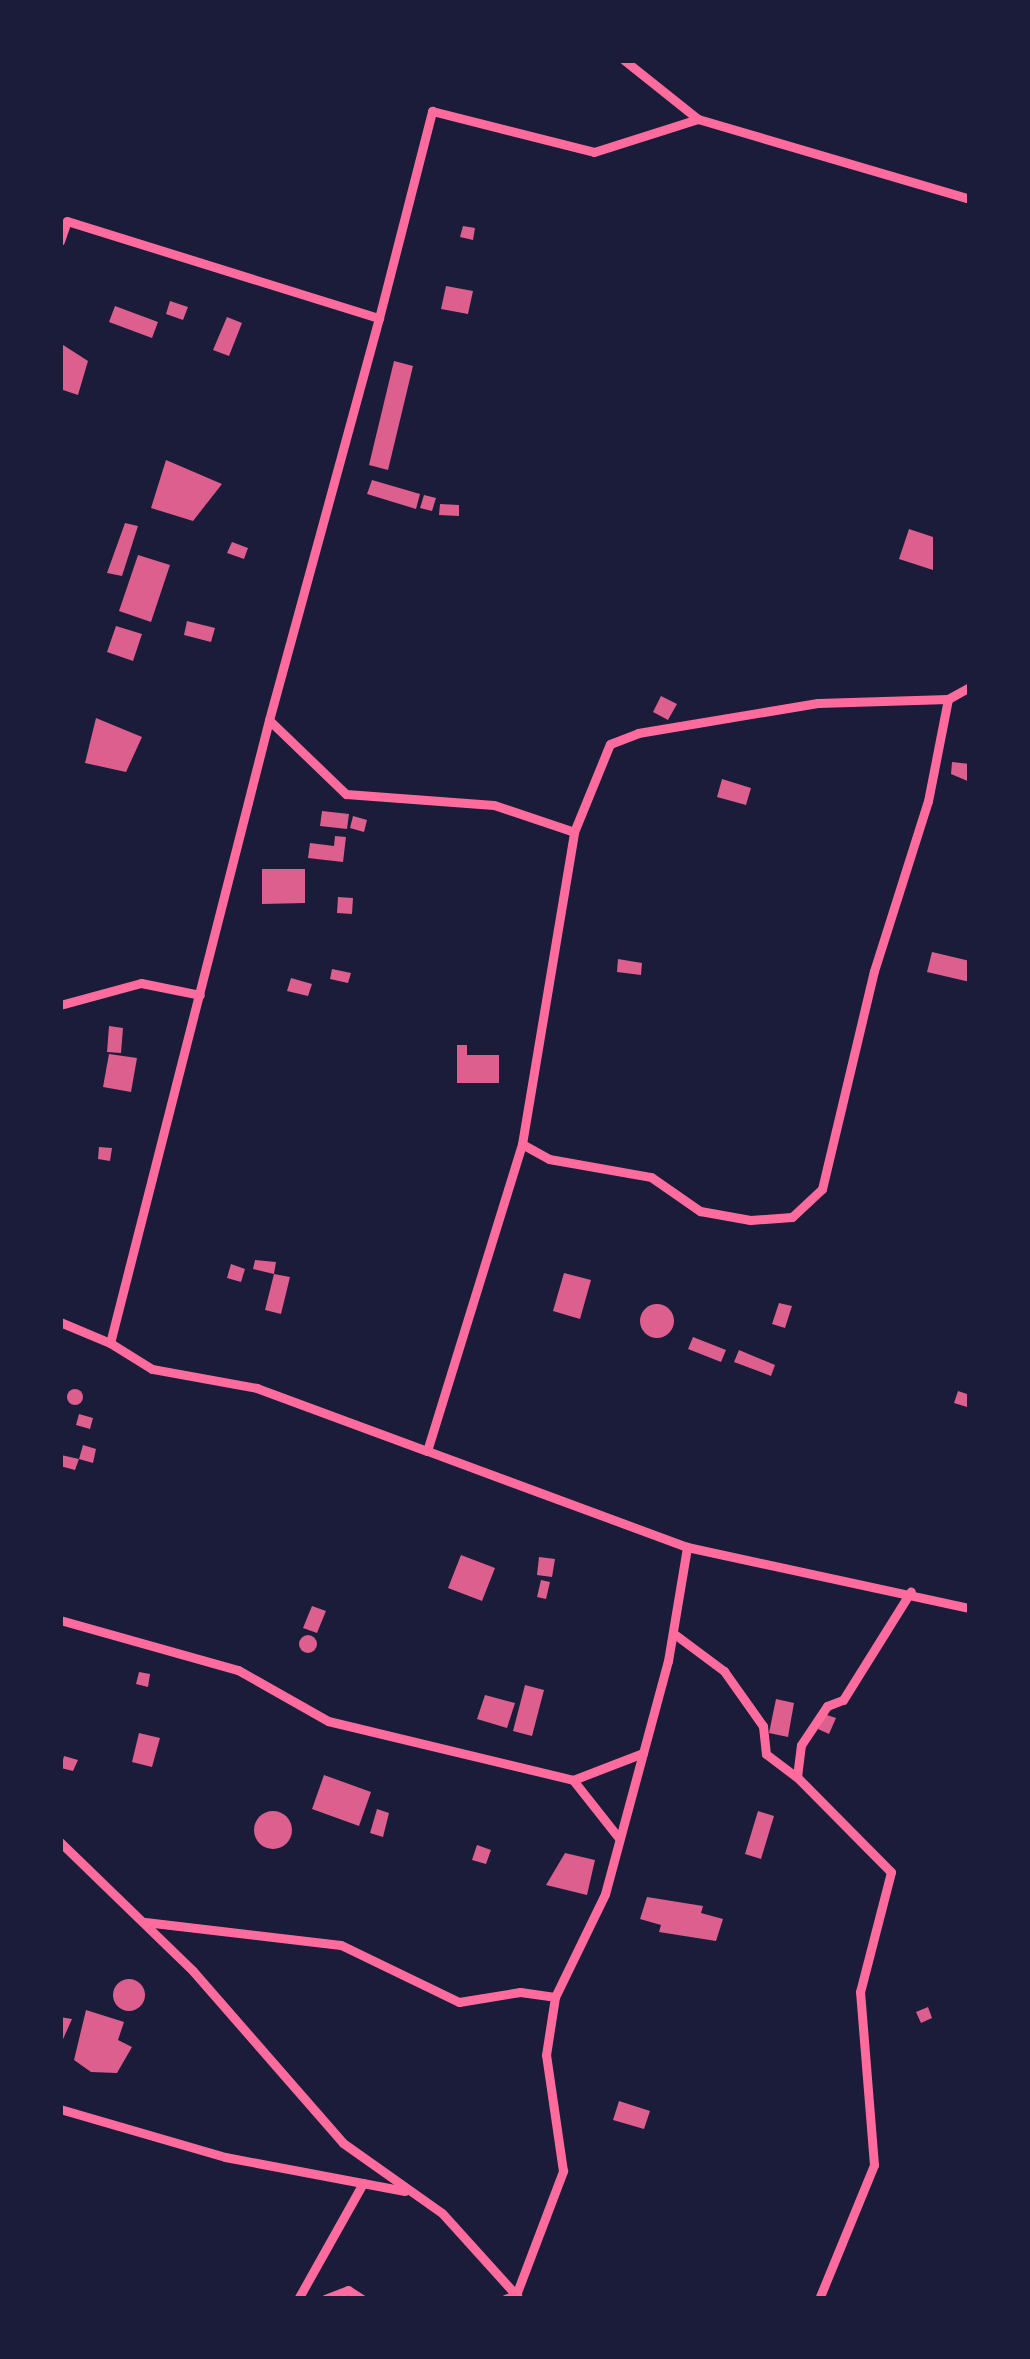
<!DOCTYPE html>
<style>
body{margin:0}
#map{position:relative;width:1030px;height:2359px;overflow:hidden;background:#1b1b3a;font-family:Roboto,sans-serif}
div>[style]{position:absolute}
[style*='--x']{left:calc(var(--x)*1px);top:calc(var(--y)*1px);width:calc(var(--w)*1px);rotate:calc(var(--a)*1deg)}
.building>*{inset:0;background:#dd5f8e}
.round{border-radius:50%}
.minor>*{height:9px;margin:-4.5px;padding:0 4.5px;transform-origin:4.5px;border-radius:4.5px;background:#ff6b9d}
span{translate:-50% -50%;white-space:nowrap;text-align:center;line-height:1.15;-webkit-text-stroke:9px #1b1b3a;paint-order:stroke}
.frame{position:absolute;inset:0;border:63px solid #1b1b3a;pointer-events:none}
</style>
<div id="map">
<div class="building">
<div style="clip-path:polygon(463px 226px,475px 228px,473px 240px,460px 237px)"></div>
<div style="clip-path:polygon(446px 286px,473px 291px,468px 314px,441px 309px)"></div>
<div style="clip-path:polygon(170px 301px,188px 307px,183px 320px,166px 314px)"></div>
<div style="clip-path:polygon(115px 306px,158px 322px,152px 338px,109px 322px)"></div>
<div style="clip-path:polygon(227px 317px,242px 323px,229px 356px,213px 350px)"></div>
<div style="clip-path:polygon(60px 343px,88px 361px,78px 395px,60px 389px)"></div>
<div style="clip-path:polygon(394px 361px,413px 366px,388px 470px,369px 465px)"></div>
<div style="clip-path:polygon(166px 460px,222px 484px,193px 521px,151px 508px)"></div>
<div style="clip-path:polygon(372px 480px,420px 494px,416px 509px,367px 494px)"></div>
<div style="clip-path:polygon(424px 495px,436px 498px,432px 511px,420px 508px)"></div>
<div style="clip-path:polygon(440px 504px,459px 505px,459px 516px,439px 515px)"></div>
<div style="clip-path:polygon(125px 523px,138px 526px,122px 576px,107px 573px)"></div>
<div style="clip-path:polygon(909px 529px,933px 537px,933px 570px,899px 559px)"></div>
<div style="clip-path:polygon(232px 542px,248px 548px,244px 559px,227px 553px)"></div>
<div style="clip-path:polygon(138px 555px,170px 565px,151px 622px,119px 611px)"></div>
<div style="clip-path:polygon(187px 621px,215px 628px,211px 642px,184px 635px)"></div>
<div style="clip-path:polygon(116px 626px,142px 634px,133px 661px,107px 652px)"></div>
<div style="clip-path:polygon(661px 696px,677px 704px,668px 720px,653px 712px)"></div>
<div style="clip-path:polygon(96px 718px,142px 737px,126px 772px,85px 763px)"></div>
<div style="clip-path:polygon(952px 762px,970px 764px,970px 782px,951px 774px)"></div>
<div style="clip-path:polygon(722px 779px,751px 788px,746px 805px,717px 797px)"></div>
<div style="clip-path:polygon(322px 811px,349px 814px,347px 829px,320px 826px)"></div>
<div style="clip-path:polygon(353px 816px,367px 820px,364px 832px,350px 828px)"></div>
<div style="clip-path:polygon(335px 836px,346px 837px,343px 862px,308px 858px,310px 843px,334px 846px)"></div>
<div style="clip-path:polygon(262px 869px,305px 869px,305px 903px,262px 904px)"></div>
<div style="clip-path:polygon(338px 897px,353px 898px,352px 914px,337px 913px)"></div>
<div style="clip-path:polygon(932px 952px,970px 961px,970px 982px,927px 972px)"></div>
<div style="clip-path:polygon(618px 959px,642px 963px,641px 975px,617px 972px)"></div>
<div style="clip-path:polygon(332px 969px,351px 973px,348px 983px,330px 979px)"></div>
<div style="clip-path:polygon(291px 978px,312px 984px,308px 996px,287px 991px)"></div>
<div style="clip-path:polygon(109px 1026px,123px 1028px,121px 1053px,107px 1052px)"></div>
<div style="clip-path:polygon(457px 1045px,467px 1045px,467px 1055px,499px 1055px,499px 1083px,457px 1083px)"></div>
<div style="clip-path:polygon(109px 1054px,137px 1058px,131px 1092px,103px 1087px)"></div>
<div style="clip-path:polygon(99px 1147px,112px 1148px,110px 1161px,98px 1159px)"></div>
<div style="clip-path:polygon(255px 1260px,276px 1262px,274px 1274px,290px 1277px,281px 1314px,265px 1310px,274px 1274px,253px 1269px)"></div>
<div style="clip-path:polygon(231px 1264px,245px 1269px,241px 1282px,227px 1278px)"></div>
<div style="clip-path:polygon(564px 1273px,591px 1280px,580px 1319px,553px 1311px)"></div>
<div style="clip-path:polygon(779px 1303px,792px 1306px,785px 1328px,772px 1324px)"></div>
<div class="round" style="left:640px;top:1304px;width:34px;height:34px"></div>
<div style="clip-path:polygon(693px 1337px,726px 1350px,721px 1362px,688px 1349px)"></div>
<div style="clip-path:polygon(739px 1350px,775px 1365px,771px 1376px,734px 1362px)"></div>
<div class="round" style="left:67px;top:1389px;width:16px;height:16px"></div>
<div style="clip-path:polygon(958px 1391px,970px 1395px,967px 1407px,954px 1403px)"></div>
<div style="clip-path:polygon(79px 1414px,93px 1418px,90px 1429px,76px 1425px)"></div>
<div style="clip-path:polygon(83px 1445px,96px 1449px,93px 1463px,79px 1459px)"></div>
<div style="clip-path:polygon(61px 1455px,79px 1459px,75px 1470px,60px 1466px)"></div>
<div style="clip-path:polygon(461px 1555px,495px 1568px,482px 1601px,448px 1588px)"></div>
<div style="clip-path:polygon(539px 1557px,555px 1559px,552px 1577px,537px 1575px)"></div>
<div style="clip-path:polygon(541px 1580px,550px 1582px,546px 1599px,537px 1597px)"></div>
<div style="clip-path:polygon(312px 1606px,326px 1611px,317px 1633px,303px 1628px)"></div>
<div class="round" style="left:299px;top:1635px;width:18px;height:18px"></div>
<div style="clip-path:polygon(139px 1672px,150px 1674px,148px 1687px,136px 1684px)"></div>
<div style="clip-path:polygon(525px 1685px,544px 1690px,532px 1736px,513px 1731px)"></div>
<div style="clip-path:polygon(485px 1695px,515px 1703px,507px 1728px,477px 1719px)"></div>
<div style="clip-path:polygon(776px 1699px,794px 1703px,788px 1737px,769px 1733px)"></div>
<div style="clip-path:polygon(824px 1714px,836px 1718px,829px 1734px,818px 1729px)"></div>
<div style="clip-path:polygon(139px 1733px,160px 1738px,152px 1767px,132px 1762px)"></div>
<div style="clip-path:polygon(64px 1756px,78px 1760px,73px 1771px,61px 1768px)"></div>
<div style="clip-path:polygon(324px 1775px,371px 1792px,359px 1826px,312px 1809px)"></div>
<div style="clip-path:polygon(377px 1809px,389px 1813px,383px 1837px,370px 1833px)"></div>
<div class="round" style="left:254px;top:1811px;width:38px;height:38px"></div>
<div style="clip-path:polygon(758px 1811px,774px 1816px,761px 1859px,745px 1854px)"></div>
<div style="clip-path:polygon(477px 1845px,491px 1850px,486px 1864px,472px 1860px)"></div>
<div style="clip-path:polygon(565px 1853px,595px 1860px,587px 1895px,546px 1885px)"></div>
<div style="clip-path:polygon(647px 1897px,703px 1906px,701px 1913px,723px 1919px,716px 1941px,659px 1932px,661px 1925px,640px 1919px)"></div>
<div class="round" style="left:113px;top:1979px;width:32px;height:32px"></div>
<div style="clip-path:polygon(928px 2007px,932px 2018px,921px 2023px,916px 2012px)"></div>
<div style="clip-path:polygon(86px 2010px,124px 2022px,118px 2040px,132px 2047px,117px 2073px,91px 2072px,74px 2060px)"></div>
<div style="clip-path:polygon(60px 2017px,72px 2019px,60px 2046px)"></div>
<div style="clip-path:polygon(619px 2101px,650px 2111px,644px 2129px,613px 2120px)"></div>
</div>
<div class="minor">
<div style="--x:624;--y:60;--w:95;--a:38.6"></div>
<div style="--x:698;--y:119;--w:284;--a:16.4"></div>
<div style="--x:60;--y:241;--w:21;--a:-71"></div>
<div style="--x:67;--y:221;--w:327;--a:17.3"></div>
<div style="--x:379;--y:318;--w:214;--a:-75.6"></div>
<div style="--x:432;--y:111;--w:167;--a:14.2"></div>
<div style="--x:594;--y:152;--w:109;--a:-17.6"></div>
<div style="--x:269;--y:720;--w:417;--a:-74.7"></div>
<div style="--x:60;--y:1005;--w:84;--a:-15.2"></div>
<div style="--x:141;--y:983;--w:60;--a:11.5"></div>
<div style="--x:522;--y:1144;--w:31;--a:29"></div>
<div style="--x:549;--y:1159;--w:104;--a:10"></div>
<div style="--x:651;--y:1177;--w:60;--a:34.8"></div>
<div style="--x:700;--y:1211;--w:51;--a:10.2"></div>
<div style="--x:750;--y:1220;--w:42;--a:-4.1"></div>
<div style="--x:792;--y:1217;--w:41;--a:-43"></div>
<div style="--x:822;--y:1189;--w:224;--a:-76.6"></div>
<div style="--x:874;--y:971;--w:178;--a:-72.4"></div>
<div style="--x:928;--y:801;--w:104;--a:-78.9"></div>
<div style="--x:60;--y:1322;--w:54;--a:22.8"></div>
<div style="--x:427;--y:1451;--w:181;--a:-159.7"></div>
<div style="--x:257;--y:1388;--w:107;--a:-169.7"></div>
<div style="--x:152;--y:1369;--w:49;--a:-148.2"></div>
<div style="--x:110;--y:1343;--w:643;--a:-75.68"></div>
<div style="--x:269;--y:720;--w:107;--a:43.9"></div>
<div style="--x:346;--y:794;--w:148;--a:4.3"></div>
<div style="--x:494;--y:805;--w:84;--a:18.6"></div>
<div style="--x:687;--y:1547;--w:289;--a:12.2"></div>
<div style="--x:60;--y:1620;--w:185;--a:15.7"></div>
<div style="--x:238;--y:1670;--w:103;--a:29.5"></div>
<div style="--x:328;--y:1721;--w:252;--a:13.5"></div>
<div style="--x:573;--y:1780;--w:75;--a:-21.1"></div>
<div style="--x:673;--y:1633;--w:64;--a:36.7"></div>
<div style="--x:724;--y:1671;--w:67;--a:54.7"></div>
<div style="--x:763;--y:1726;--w:28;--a:84"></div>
<div style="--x:766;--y:1754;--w:39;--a:37"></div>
<div style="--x:573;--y:1780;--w:73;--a:51.7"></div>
<div style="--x:60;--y:1842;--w:185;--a:44.1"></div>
<div style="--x:193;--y:1971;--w:228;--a:48.9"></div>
<div style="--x:343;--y:2143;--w:121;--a:35.3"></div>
<div style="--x:442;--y:2213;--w:113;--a:47.9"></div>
<div style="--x:145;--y:1922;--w:197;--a:6.7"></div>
<div style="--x:341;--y:1945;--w:131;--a:25.8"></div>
<div style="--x:459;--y:2002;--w:62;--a:-9.3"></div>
<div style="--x:520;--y:1992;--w:35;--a:8"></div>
<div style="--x:60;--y:2109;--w:172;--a:16.2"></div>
<div style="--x:225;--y:2157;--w:183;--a:10.7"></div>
<div style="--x:298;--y:2299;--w:133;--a:-60.7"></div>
<div style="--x:325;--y:2299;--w:25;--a:-21"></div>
<div style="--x:348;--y:2290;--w:17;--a:33"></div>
<div style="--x:505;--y:2299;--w:12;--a:-20"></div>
<div style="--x:516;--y:2295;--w:133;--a:-69.2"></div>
<div style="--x:563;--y:2171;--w:117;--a:-98.3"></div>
<div style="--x:546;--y:2055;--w:59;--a:-81.2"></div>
<div style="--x:555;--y:1997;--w:114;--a:-64.1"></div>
<div style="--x:605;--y:1894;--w:241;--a:-74.9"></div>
<div style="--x:668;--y:1661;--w:116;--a:-80.5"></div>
<div style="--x:687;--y:1547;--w:277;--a:-159.7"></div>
<div style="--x:427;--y:1451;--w:321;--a:-72.8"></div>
<div style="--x:522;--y:1144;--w:316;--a:-80.5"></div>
<div style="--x:574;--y:832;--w:95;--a:-67.8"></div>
<div style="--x:610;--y:744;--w:30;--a:-21"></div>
<div style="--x:638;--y:733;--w:182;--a:-9.5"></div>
<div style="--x:818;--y:703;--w:130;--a:-1.8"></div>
<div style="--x:948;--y:699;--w:25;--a:-29"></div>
<div style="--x:819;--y:2299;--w:145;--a:-67.7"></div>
<div style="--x:874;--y:2165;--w:174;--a:-94.6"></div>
<div style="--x:860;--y:1992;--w:124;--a:-75.5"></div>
<div style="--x:891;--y:1872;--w:134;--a:-134.7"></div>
<div style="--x:797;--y:1777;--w:32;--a:-83"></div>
<div style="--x:801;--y:1745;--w:47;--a:-56.3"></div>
<div style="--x:827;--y:1706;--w:17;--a:-21"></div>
<div style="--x:843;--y:1700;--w:128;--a:-58"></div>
</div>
<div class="frame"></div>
</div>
